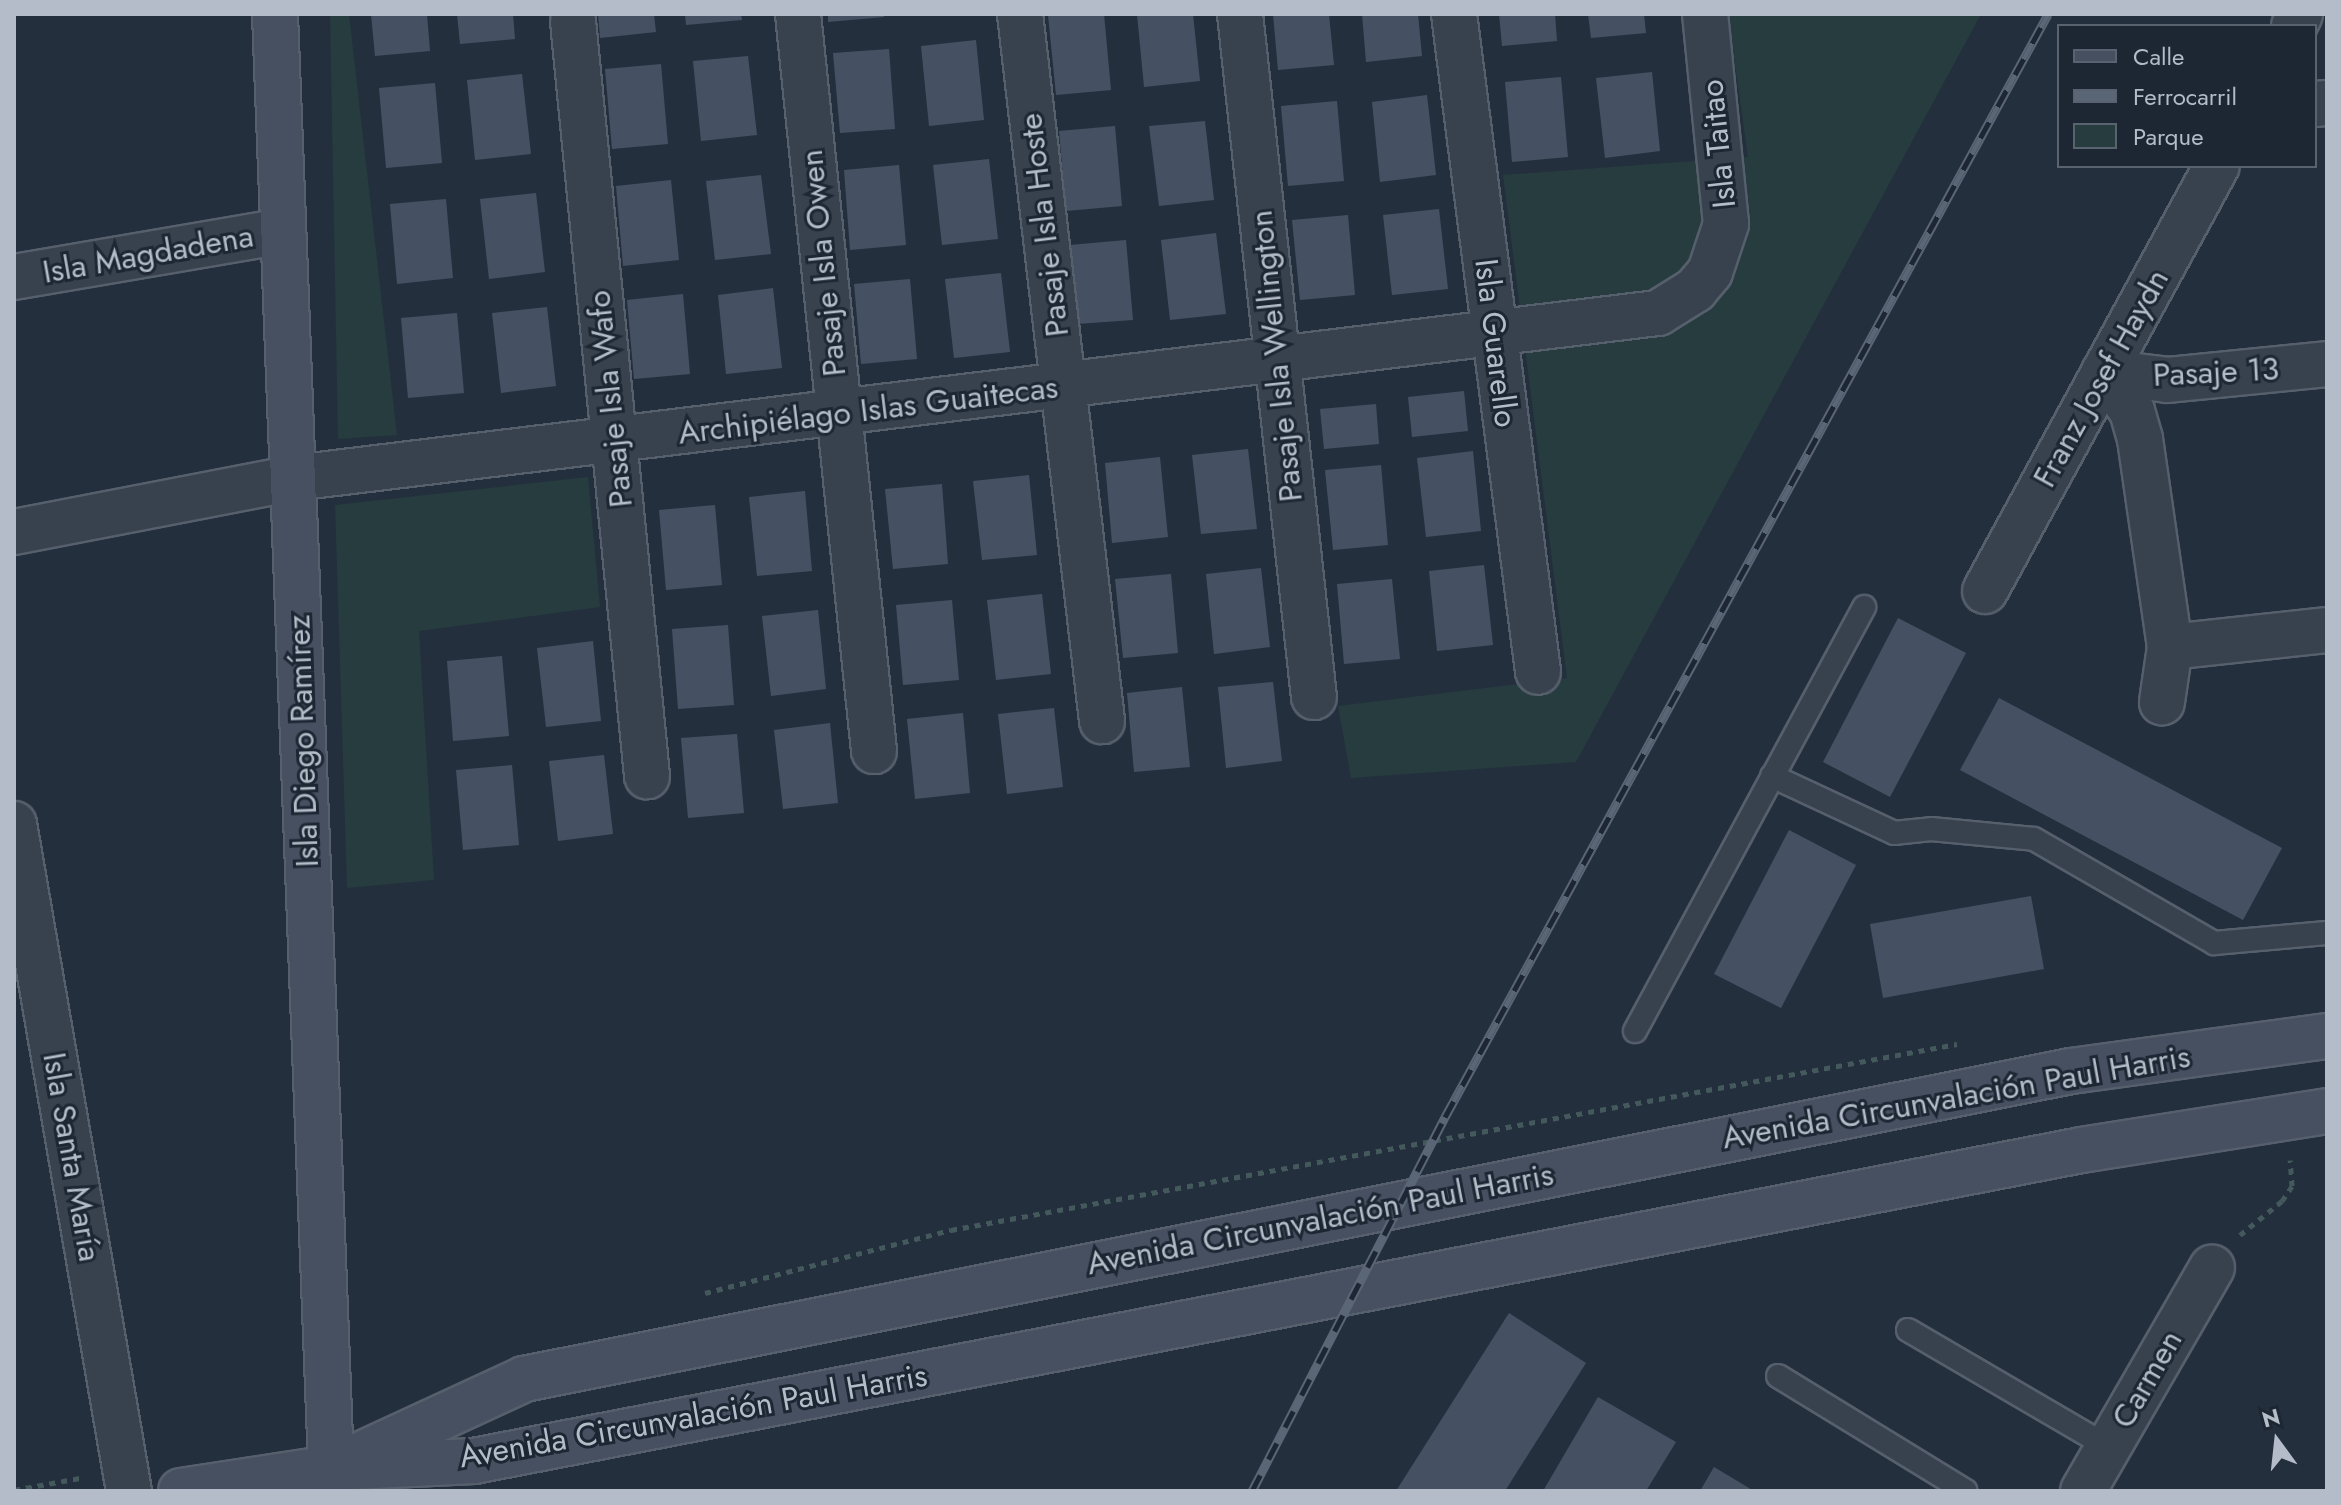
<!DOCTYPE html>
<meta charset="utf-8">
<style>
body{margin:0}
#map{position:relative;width:2341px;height:1505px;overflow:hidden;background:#242f3e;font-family:Jost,sans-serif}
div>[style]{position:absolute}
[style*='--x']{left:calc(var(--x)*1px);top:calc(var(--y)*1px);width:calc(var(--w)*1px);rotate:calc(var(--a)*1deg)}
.green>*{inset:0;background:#263c3f}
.building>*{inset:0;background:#455162}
.path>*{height:5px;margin-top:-2.5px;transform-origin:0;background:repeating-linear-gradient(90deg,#44595c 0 6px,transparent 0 12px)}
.roads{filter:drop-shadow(2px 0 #565f6c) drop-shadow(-2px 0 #565f6c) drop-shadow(0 2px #565f6c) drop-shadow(0 -2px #565f6c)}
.lane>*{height:22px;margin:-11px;padding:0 11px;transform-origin:11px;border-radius:11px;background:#38414e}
.street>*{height:44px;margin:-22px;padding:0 22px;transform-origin:22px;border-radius:22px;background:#38414e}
.secondary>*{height:44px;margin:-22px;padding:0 22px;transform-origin:22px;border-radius:22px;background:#465061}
.rail>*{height:9px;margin-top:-4.5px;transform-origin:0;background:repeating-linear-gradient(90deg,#1d2633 0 18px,#5a6575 0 36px);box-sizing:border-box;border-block:2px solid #5a6575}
span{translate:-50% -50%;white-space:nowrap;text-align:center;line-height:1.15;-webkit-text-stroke:6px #1d2633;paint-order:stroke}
.street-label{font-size:32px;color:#b4bcc9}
.frame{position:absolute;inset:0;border:16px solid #b4bcc9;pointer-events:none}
.legend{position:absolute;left:2057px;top:24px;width:260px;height:144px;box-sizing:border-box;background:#1d2633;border:2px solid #59626f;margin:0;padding:10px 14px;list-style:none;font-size:24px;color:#b4bcc9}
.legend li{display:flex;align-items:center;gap:16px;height:40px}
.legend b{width:40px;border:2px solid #59626f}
.north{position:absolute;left:2237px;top:1401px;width:80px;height:80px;-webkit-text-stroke:6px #1d2633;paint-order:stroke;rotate:345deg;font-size:22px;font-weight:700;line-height:32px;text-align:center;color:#b4bcc9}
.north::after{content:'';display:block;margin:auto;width:28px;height:36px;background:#b4bcc9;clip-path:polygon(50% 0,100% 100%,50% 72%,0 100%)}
</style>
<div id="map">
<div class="green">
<div style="clip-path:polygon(330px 14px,349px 14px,397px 435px,338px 439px)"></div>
<div style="clip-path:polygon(1728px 14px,1981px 14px,1576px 762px,1351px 778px,1338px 706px,1567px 678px,1503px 175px,1748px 157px)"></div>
<div style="clip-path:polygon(588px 477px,600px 607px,419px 631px,434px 880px,347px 888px,335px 505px)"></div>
</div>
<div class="building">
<div style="clip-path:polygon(371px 14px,427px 14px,430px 51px,375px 56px)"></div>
<div style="clip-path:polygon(457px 14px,513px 14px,515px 39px,460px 44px)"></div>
<div style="clip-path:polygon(598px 14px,654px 14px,656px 32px,600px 38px)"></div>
<div style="clip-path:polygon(685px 14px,741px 14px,742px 20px,686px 25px)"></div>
<div style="clip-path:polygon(828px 14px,884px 14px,884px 17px,828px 22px)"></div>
<div style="clip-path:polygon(1104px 14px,1111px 90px,1056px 95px,1048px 15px)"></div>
<div style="clip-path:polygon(1137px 14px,1193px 14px,1200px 81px,1144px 87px)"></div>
<div style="clip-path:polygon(1273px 14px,1329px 14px,1334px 65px,1278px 70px)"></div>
<div style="clip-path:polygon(1362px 14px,1418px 14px,1422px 56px,1366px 62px)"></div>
<div style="clip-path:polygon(1499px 14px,1555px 14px,1557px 41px,1502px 46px)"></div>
<div style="clip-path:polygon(1588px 14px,1644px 14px,1646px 33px,1591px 38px)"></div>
<div style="clip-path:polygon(976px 40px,984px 120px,929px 126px,921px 46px)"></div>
<div style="clip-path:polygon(889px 49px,895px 129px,840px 133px,833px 53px)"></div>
<div style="clip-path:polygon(748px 56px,757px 135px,701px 141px,693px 61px)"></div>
<div style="clip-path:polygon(661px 64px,668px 144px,612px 149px,605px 69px)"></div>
<div style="clip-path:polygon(1652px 72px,1660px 151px,1605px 158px,1596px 78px)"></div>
<div style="clip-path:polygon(522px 74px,531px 154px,475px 160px,467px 80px)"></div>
<div style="clip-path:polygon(1561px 77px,1568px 157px,1512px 162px,1505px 82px)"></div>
<div style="clip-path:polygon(435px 83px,442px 163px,386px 168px,379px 88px)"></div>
<div style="clip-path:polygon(1427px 95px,1436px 175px,1380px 182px,1372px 102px)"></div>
<div style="clip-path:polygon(1337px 101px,1344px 181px,1288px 186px,1281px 106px)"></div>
<div style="clip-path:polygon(1205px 121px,1214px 200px,1159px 206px,1149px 126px)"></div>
<div style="clip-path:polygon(1115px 126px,1122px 206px,1066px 211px,1059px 131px)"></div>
<div style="clip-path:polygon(989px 159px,998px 239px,942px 245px,933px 165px)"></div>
<div style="clip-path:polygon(899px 165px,906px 245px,850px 250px,844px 170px)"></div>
<div style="clip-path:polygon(761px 175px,771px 254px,715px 260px,706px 181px)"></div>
<div style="clip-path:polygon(671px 180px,679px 260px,623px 266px,616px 186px)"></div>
<div style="clip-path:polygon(536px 193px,545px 272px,489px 279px,480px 199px)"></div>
<div style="clip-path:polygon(446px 199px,453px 278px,397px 284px,390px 204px)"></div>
<div style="clip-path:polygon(1439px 209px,1448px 289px,1392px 295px,1383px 215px)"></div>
<div style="clip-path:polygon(1348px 215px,1355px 295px,1300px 300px,1292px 220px)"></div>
<div style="clip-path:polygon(1216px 233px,1226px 314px,1170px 320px,1161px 240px)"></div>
<div style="clip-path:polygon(1126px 240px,1133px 320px,1077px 324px,1070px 245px)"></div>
<div style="clip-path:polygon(1001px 273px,1010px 352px,954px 358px,945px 279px)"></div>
<div style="clip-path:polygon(910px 279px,917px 359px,861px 364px,854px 284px)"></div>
<div style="clip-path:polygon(773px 288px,782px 368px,726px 374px,718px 295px)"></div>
<div style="clip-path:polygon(683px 294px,690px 374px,634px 379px,627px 300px)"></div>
<div style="clip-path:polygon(547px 307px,556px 386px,501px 393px,492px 313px)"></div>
<div style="clip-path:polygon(457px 313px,464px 393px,408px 398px,401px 318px)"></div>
<div style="clip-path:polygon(1464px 391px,1468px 431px,1412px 437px,1408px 397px)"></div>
<div style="clip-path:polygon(1376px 404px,1379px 444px,1324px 449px,1320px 409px)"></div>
<div style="clip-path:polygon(1248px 449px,1257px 529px,1201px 534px,1192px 455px)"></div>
<div style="clip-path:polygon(1473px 451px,1481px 531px,1426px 537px,1417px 458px)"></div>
<div style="clip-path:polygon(1160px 457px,1168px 537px,1112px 543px,1105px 463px)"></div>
<div style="clip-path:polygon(1381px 465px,1388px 545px,1333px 550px,1325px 470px)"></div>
<div style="clip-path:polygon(1029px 475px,1037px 555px,982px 560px,973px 481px)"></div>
<div style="clip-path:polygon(942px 484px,948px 564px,893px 569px,885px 489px)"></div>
<div style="clip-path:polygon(805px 491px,812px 571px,757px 576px,749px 497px)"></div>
<div style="clip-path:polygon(715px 505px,722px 585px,666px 590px,659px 510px)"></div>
<div style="clip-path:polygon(1484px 565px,1493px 645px,1437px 651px,1429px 571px)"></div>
<div style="clip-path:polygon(1261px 568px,1270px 647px,1214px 654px,1206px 574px)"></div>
<div style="clip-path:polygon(1171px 574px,1178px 653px,1123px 658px,1115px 579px)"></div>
<div style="clip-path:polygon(1392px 579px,1400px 659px,1344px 664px,1337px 584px)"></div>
<div style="clip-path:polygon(1042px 594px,1051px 674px,996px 680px,987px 600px)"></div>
<div style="clip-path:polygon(952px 600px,959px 680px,903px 685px,896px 605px)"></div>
<div style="clip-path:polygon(818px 610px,826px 689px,771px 696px,762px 616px)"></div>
<div style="clip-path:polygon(1898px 618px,1966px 653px,1890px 797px,1823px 762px)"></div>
<div style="clip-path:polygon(728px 625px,734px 705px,678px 709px,672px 629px)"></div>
<div style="clip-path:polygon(593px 641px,601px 721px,546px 727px,537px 648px)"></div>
<div style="clip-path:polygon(502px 656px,509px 736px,453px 741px,447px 661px)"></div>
<div style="clip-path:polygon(1273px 682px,1282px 761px,1226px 768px,1218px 687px)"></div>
<div style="clip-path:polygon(1182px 687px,1190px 767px,1134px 772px,1127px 693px)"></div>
<div style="clip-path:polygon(1999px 698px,2282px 848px,2243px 920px,1960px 770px)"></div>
<div style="clip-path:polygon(1054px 708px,1063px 787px,1007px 794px,998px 714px)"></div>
<div style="clip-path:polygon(963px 713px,970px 793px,915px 799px,907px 719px)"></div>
<div style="clip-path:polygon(830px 723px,838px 803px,783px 809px,774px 730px)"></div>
<div style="clip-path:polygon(737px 734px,744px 813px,688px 818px,681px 738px)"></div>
<div style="clip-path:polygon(604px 755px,613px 834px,558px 841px,549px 761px)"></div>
<div style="clip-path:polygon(512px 765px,519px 845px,463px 850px,456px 770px)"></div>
<div style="clip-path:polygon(1789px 830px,1856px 865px,1781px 1008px,1714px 974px)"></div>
<div style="clip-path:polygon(2031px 896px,2044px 969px,1883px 998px,1870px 924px)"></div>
<div style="clip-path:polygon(1509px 1313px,1586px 1363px,1505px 1491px,1396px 1491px)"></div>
<div style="clip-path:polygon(1598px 1397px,1676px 1442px,1646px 1491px,1543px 1491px)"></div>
<div style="clip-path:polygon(1714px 1467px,1754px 1491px,1700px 1491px)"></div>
</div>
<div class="path">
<div style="--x:2240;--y:1235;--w:54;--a:-39"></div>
<div style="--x:2282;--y:1201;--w:18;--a:-56"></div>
<div style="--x:2292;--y:1186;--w:26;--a:-94"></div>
<div style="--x:705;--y:1293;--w:254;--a:-14.4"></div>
<div style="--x:951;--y:1230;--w:1023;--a:-10.48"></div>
<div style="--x:14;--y:1490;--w:67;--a:-10.3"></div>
</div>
<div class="roads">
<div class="lane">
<div style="--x:1772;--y:776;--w:135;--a:25"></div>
<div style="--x:1894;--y:833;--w:37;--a:-6"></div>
<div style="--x:1931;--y:829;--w:103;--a:5.5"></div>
<div style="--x:2034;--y:839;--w:208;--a:30"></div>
<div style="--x:2214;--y:943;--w:113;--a:-5.1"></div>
<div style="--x:1635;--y:1031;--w:482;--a:-61.6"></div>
<div style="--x:1908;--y:1330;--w:232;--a:30.3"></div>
<div style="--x:1778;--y:1376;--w:220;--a:31.5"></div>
</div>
<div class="street">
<div style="--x:798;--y:14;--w:741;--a:84.11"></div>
<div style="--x:1020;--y:14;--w:712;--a:83.38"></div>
<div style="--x:1240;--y:14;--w:687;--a:83.82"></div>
<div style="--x:1454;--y:14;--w:663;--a:82.72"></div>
<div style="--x:573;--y:21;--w:759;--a:84.4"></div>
<div style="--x:2294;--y:26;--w:13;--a:-63"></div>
<div style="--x:2315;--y:104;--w:12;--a:-5"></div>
<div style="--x:14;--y:277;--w:272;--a:-9.7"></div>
<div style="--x:2104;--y:372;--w:48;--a:54.3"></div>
<div style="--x:2132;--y:411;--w:29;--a:74"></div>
<div style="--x:2140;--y:439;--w:210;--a:81.8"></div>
<div style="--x:2170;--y:647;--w:56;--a:98.3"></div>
<div style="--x:2104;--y:372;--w:64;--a:7.1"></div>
<div style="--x:2168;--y:380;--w:160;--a:-5.7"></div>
<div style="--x:14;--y:532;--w:285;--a:-10.9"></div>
<div style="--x:294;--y:478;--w:1374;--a:-6.9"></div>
<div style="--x:1658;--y:313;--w:44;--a:-31.9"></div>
<div style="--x:1695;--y:290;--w:23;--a:-50"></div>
<div style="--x:1710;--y:272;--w:51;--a:-71.6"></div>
<div style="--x:1726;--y:224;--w:211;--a:-95.7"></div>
<div style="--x:1985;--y:591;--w:484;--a:-61.4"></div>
<div style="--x:2170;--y:647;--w:158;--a:-6.2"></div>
<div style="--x:14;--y:824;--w:677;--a:80.22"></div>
<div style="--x:2083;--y:1491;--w:258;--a:-60"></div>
</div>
<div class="secondary">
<div style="--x:275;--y:14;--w:1455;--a:87.79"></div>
<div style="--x:351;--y:1459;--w:191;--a:-24.8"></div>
<div style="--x:524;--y:1379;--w:1577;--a:-11.26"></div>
<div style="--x:2071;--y:1071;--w:258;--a:-7.8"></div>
<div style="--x:181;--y:1491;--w:152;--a:-8.7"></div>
<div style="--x:331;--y:1468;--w:143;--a:-2.8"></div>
<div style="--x:474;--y:1461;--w:1637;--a:-10.95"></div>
<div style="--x:2081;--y:1150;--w:249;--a:-9"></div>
</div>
</div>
<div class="rail">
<div style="--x:1252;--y:1491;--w:421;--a:-62.7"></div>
<div style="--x:1445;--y:1117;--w:1257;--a:-61.33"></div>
</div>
<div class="street-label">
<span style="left:1718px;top:144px;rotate:-96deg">Isla Taitao</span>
<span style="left:1044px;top:225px;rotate:-97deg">Pasaje Isla Hoste</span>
<span style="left:148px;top:254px;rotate:-10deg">Isla Magdadena</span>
<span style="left:823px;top:263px;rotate:-96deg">Pasaje Isla Owen</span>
<span style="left:1496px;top:343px;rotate:83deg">Isla Guarello</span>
<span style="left:1276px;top:356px;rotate:-96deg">Pasaje Isla Wellington</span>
<span style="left:2216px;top:372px;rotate:-3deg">Pasaje 13</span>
<span style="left:2101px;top:378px;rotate:-61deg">Franz Josef Haydn</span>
<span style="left:610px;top:399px;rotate:-96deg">Pasaje Isla Wafo</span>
<span style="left:868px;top:410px;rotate:-7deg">Archipiélago Islas Guaitecas</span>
<span style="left:303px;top:741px;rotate:-92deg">Isla Diego Ramírez</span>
<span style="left:1956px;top:1097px;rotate:-10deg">Avenida Circunvalación Paul Harris</span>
<span style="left:72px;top:1157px;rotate:80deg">Isla Santa María</span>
<span style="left:1320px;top:1219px;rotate:-11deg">Avenida Circunvalación Paul Harris</span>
<span style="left:2147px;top:1379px;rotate:-60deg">Carmen</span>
<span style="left:693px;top:1416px;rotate:-10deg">Avenida Circunvalación Paul Harris</span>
</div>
<div class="frame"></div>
<ul class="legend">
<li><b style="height:10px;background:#465061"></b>Calle</li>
<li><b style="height:10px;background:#5a6575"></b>Ferrocarril</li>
<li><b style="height:22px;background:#263c3f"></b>Parque</li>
</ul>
<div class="north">N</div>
</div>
